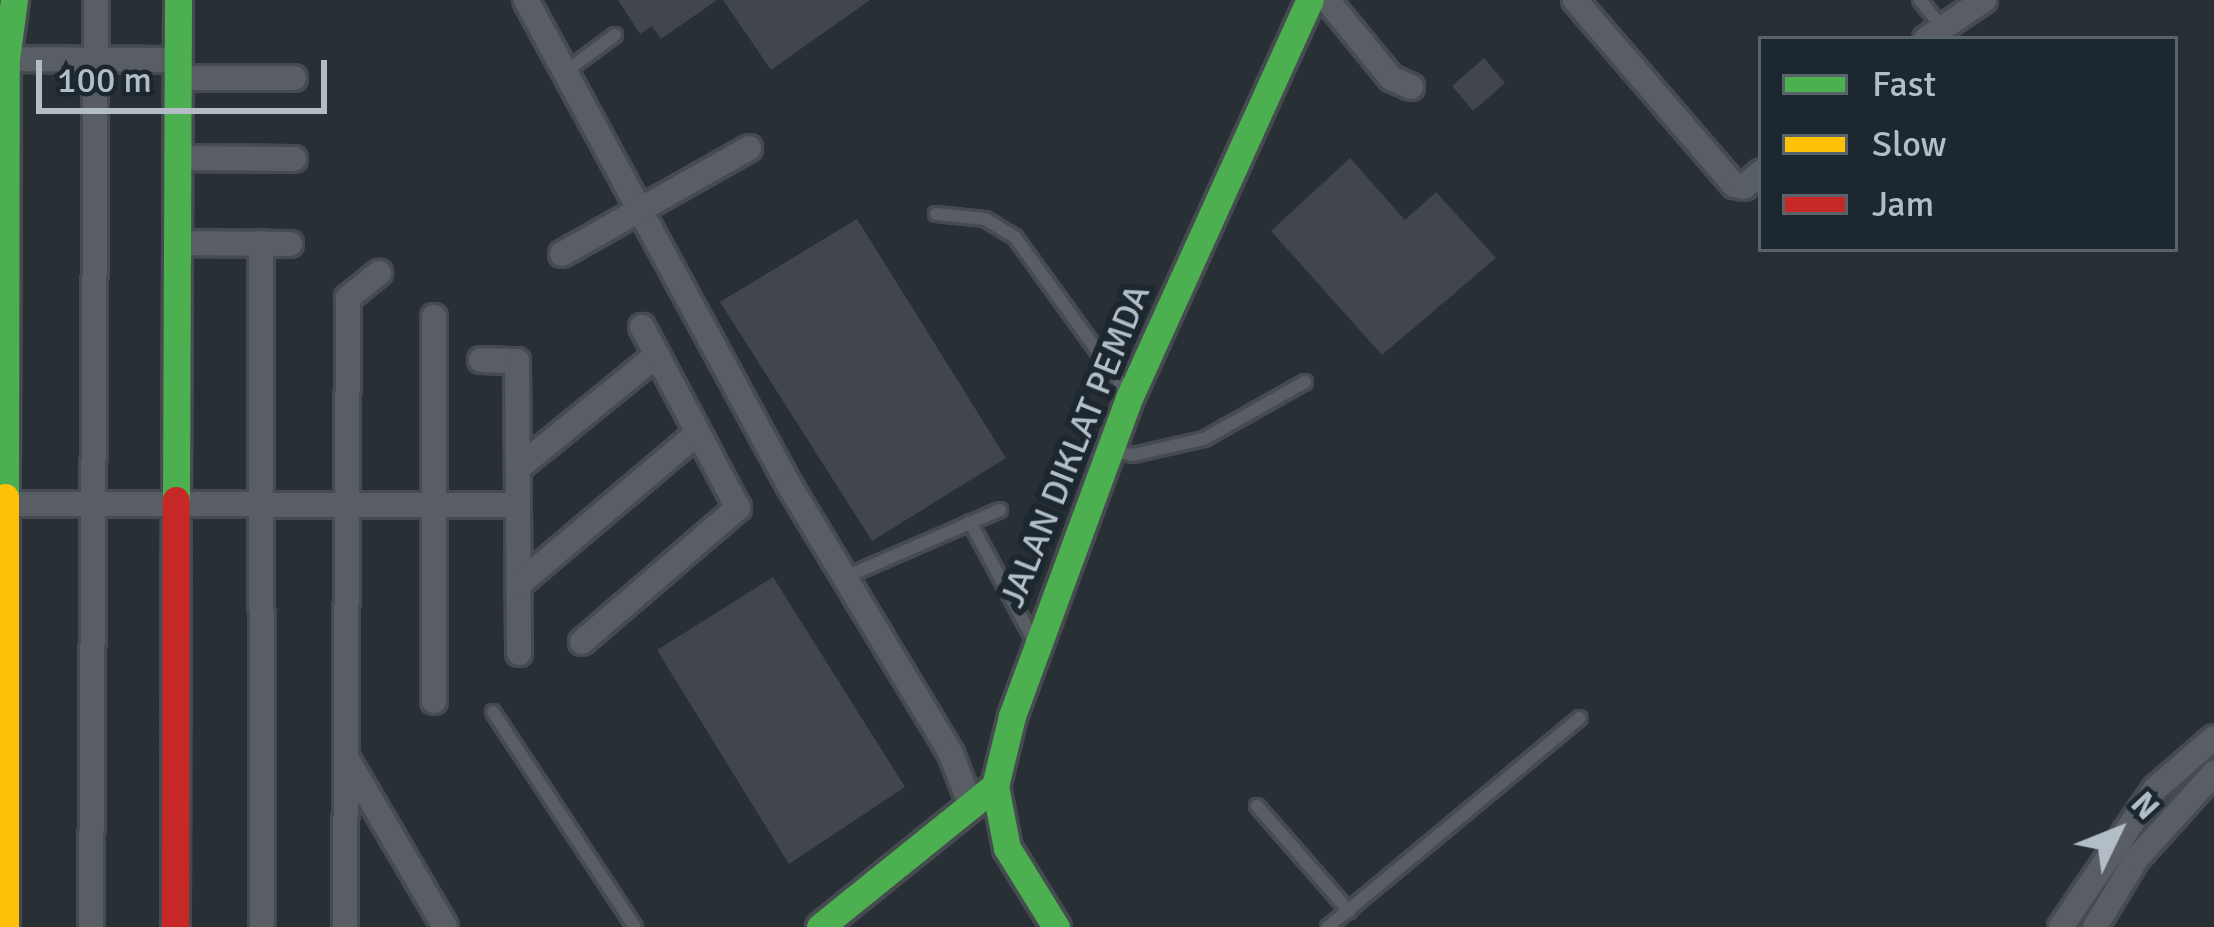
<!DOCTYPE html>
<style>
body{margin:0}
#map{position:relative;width:2214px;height:927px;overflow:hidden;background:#282f35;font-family:Signika,sans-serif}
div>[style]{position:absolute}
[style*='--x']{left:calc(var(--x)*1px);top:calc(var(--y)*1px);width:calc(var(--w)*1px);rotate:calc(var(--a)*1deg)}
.building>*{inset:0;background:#40464b}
.roads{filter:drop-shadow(3px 0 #464b50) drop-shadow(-3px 0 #464b50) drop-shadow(0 3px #464b50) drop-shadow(0 -3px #464b50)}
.lane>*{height:12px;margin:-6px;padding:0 6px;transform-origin:6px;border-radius:6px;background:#585e63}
.street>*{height:24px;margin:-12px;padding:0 12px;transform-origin:12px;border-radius:12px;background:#585e63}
.fast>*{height:27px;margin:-13.5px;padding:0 13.5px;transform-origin:13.5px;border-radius:13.5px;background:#4caf50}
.slow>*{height:27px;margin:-13.5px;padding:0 13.5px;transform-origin:13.5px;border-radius:13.5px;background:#ffc107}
.jam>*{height:27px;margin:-13.5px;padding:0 13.5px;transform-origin:13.5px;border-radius:13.5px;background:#c62828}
span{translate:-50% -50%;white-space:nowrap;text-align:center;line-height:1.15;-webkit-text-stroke:12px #1c272f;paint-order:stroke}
.street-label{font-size:36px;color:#b2bdc6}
.legend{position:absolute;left:1758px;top:36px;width:420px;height:216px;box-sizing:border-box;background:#1c272f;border:3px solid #58636b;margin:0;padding:15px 21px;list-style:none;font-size:36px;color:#b2bdc6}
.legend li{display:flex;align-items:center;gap:24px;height:60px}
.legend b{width:60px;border:3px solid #58636b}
.north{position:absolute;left:2058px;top:771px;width:120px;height:120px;-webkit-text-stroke:9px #1c272f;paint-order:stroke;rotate:47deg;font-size:33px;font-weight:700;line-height:48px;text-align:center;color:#b2bdc6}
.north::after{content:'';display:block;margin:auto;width:42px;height:54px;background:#b2bdc6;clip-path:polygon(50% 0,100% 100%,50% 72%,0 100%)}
.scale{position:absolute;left:36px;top:60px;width:291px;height:54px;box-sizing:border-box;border:6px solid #b2bdc6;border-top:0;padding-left:15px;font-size:36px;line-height:42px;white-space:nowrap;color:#b2bdc6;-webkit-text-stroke:9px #1c272f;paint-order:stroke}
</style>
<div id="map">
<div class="building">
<div style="clip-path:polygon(618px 0,717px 0,661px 39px,652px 26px,640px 34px)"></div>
<div style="clip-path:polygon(723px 0,870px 0,771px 70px)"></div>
<div style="clip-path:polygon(1484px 58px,1505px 83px,1473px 111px,1452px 86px)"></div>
<div style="clip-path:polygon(1350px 158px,1405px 220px,1436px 192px,1496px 258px,1382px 355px,1271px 231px)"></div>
<div style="clip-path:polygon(857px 219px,1006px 458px,872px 541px,720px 302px)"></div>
<div style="clip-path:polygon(773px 577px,905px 787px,789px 864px,657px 650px)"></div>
</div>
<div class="roads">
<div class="lane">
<div style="--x:1920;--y:0;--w:35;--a:51"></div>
<div style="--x:565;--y:72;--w:62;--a:-36.5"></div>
<div style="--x:936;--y:214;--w:49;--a:5.8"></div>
<div style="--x:985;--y:219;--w:35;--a:31"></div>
<div style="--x:1015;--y:237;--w:190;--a:54.2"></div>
<div style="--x:1114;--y:451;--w:19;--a:12"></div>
<div style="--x:1133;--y:455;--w:73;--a:-12.7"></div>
<div style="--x:1204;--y:439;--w:116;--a:-29.4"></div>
<div style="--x:970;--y:522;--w:135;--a:61.7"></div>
<div style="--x:843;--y:578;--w:171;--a:-23.4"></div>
<div style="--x:493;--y:712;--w:258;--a:56.6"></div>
<div style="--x:1257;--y:806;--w:140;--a:48.8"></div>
<div style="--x:1328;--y:927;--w:327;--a:-39.7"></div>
</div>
<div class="street">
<div style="--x:526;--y:0;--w:552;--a:61.53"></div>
<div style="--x:789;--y:485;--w:314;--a:58.9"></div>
<div style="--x:951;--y:754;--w:49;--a:68.6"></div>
<div style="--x:1327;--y:0;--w:101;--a:50.6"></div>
<div style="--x:1391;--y:78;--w:22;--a:24"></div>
<div style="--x:1575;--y:0;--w:244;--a:49.3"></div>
<div style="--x:1734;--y:185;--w:10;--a:11"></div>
<div style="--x:1744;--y:187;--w:23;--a:-41"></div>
<div style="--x:1926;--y:39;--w:70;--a:-33.9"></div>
<div style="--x:0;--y:59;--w:178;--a:0.3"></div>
<div style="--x:178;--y:78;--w:116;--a:0"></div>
<div style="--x:177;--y:158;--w:117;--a:0.5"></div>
<div style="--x:177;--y:243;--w:113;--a:0.5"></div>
<div style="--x:261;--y:243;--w:684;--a:89.92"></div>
<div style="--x:562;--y:254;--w:215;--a:-29.5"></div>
<div style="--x:434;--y:317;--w:384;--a:90"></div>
<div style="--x:481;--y:360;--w:36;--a:2"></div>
<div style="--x:517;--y:361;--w:292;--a:89.6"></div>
<div style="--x:518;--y:468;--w:179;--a:-39.1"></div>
<div style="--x:0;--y:504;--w:518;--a:0.11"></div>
<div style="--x:519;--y:584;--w:234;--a:-40.2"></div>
<div style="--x:582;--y:642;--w:206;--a:-40.7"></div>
<div style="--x:738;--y:508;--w:205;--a:-117.9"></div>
<div style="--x:347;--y:759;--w:194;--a:59.7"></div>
<div style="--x:91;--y:927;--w:927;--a:-89.69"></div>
<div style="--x:345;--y:927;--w:629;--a:-89.73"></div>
<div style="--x:348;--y:298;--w:40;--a:-39"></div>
<div style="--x:2061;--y:927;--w:167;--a:-55.7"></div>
<div style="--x:2155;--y:789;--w:78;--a:-40.8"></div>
<div style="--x:2095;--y:927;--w:81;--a:-58.7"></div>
<div style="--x:2137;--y:858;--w:115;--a:-47.8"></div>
</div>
<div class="fast">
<div style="--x:5;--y:497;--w:438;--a:-89.9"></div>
<div style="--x:6;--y:59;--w:60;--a:-82.3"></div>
<div style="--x:176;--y:500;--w:500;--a:-89.77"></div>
<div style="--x:820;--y:927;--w:225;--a:-38.9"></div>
<div style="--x:1056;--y:927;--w:93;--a:-121.8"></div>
<div style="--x:1007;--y:848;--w:63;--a:-101"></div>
<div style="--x:995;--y:786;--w:72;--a:-76.3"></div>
<div style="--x:1012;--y:716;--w:341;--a:-69.8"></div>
<div style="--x:1130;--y:396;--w:435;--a:-65.6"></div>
</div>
<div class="slow">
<div style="--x:5;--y:927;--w:430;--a:-90"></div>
</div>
<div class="jam">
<div style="--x:175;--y:927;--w:427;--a:-89.9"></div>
</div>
</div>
<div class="street-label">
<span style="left:1075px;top:446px;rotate:-68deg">JALAN DIKLAT PEMDA</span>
</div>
<ul class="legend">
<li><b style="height:15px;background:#4caf50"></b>Fast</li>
<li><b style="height:15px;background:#ffc107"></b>Slow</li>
<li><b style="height:15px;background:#c62828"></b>Jam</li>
</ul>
<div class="north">N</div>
<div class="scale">100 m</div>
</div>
